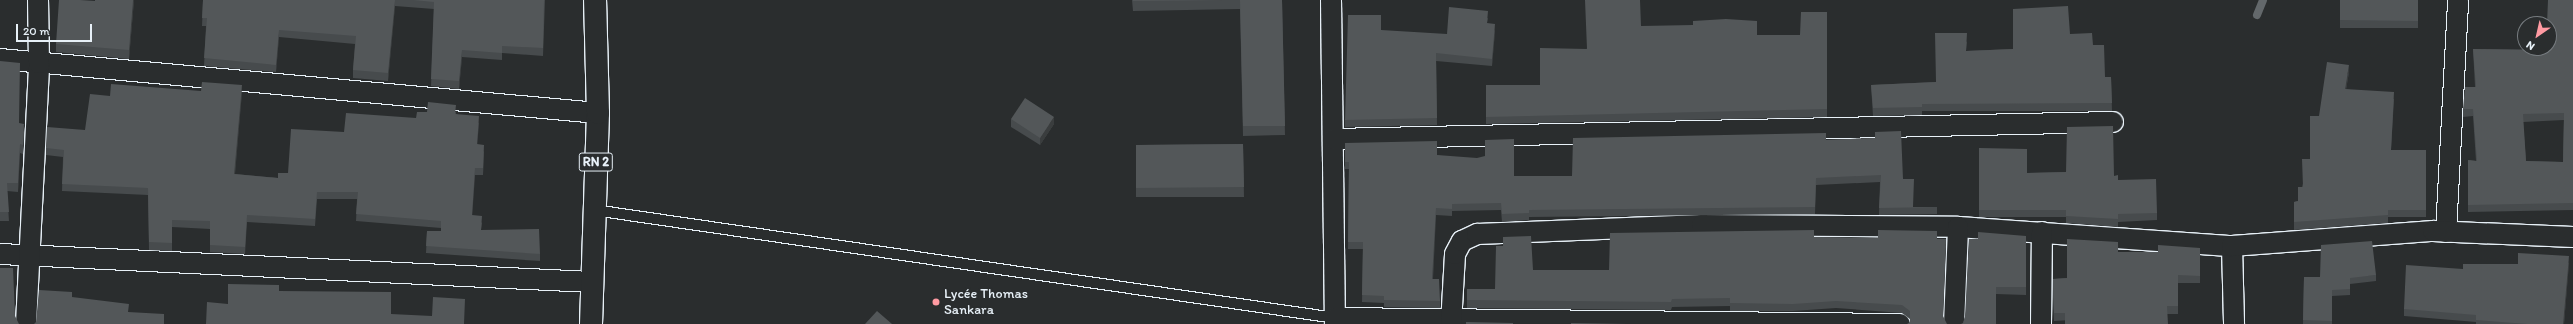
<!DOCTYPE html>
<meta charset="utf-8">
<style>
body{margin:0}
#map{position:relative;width:2573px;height:324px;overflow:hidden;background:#2a2d2e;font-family:Itim,sans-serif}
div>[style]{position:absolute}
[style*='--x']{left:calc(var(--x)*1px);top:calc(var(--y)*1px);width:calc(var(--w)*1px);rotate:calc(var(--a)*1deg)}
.stream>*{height:8px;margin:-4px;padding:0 4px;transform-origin:4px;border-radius:4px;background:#63686b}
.roads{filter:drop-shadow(1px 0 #e8f1f8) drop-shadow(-1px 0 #e8f1f8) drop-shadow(0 1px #e8f1f8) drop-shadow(0 -1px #e8f1f8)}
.lane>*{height:10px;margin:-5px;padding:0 5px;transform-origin:5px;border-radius:5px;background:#2a2d2e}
.street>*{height:20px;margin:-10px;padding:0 10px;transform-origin:10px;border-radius:10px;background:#2a2d2e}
.highway>*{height:22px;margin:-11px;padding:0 11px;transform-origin:11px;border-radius:11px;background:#2a2d2e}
.wall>*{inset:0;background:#474b4d}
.shaded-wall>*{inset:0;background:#3a3d3e}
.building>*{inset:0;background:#535759}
.dots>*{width:11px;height:11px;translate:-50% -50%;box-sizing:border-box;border:2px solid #2a2d2e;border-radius:50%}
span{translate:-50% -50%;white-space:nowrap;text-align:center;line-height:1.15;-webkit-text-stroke:4px #2a2d2e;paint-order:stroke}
.shield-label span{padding:1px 3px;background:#2a2d2e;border:1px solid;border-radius:3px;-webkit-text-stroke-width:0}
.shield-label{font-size:13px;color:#e8f1f8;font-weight:700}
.poi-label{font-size:14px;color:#e8f1f8}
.left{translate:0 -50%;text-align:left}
.north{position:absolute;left:2517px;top:16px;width:40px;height:40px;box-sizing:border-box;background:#2a2d2e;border:1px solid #767b7f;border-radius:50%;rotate:214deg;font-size:11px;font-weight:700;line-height:16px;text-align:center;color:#e8f1f8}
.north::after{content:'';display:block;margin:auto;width:14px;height:18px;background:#ff9aa2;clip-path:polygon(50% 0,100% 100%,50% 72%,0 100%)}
.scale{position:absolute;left:16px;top:24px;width:76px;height:18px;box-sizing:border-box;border:2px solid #e8f1f8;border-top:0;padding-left:5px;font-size:12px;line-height:14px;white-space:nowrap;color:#e8f1f8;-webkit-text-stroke:3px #2a2d2e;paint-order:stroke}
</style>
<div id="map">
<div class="stream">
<div style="--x:2257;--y:15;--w:16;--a:-68"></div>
</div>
<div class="roads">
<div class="lane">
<div style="--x:594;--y:210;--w:749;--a:8.29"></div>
</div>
<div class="street">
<div style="--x:1331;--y:0;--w:324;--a:89.3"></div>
<div style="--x:0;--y:59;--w:600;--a:5.16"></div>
<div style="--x:1333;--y:139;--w:780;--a:-1.25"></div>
<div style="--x:2446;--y:232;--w:232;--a:-87"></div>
<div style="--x:2232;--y:246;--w:78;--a:88.5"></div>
<div style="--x:0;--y:254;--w:593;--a:2.71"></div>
<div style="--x:1335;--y:318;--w:565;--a:0.61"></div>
<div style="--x:26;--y:324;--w:261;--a:-87.1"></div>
<div style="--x:39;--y:63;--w:63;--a:-90.9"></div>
<div style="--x:1451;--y:324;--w:70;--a:-86.7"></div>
<div style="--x:1455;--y:254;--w:15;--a:-62"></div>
<div style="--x:1462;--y:241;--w:17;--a:-25"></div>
<div style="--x:1477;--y:234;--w:225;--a:-2.3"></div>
<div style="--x:1702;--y:225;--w:256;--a:0.4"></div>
<div style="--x:1958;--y:227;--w:275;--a:4"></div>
<div style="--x:2232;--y:246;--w:202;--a:-4.3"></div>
<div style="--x:2433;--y:231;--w:140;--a:2.5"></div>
<div style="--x:1954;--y:324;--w:97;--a:-87.6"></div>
<div style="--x:2041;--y:324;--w:92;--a:-89.4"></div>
</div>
<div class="highway">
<div style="--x:591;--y:324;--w:211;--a:-88.1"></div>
<div style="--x:598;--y:113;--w:113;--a:-91.5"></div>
</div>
</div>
<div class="wall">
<div style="clip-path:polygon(95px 0,134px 0,129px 59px,56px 52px,56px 44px,95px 1px)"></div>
<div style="clip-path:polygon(203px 0,545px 0,543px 56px,502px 53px,502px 60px,462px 57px,459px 89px,431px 86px,434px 9px,395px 6px,388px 81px,353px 78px,353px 70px,355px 44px,279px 37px,276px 72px,204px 66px,206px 26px,202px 26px)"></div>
<div style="clip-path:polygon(1132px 0,1282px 0,1285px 135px,1243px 136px,1240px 9px,1133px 11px)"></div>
<div style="clip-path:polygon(2340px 0,2418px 0,2418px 28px,2340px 28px)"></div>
<div style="clip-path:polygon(evenodd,2573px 0,2573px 210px,2468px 212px,2468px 160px,2476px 161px,2473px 116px,2463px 117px,2463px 109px,2475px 87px,2473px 49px,2546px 50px,2573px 0,2564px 120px,2563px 162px,2526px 161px,2523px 122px,2564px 120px)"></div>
<div style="clip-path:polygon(1827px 12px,1827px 117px,1486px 124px,1486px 85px,1540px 85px,1586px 49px,1641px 26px,1757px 35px,1800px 35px)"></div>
<div style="clip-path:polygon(1488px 18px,1487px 23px,1495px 31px,1492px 66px,1436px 61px,1437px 125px,1345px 127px,1345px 120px,1447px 34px)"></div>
<div style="clip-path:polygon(2070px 34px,2093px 45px,2105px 77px,2111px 77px,2112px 111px,1922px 111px,1922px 115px,1873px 116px,1871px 85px,1936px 82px,1967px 41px,1966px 51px,2013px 49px)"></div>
<div style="clip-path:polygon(0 61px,19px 123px,24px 132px,23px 154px,20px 153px,18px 192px,7px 191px,9px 221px,0 221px)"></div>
<div style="clip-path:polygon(2349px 72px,2346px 89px,2394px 99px,2391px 150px,2426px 150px,2426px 217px,2388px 217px,2388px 223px,2294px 230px,2294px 202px,2298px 201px,2310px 159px,2319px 116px)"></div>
<div style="clip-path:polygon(201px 91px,242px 92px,235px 174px,278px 178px,288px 173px,344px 132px,416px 118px,427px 112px,456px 112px,456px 114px,479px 123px,477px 144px,484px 152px,483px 175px,475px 175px,472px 215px,482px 223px,481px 230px,540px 254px,540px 261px,426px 253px,427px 231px,441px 231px,441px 228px,356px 221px,357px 199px,317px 199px,315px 226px,247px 222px,245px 254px,210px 252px,210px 229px,172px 227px,172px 251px,149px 250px,148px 195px,62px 191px,63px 157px,46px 155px,46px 148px,85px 130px,110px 96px)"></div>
<div style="clip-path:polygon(1011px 119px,1054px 124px,1040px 145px,1011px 127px)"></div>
<div style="clip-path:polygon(1875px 132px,1903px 179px,1913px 207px,1937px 207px,1937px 214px,1879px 215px,1880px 182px,1816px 185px,1815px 214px,1529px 217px,1529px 220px,1502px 222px,1501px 210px,1452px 211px,1452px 216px,1436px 215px,1433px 279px,1440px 301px,1440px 308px,1384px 307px,1384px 303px,1362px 302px,1363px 249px,1348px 249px,1349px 169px,1345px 169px,1345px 143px,1437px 155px,1514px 176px,1572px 176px,1826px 140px,1875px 138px)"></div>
<div style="clip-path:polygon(1243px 144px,1244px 197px,1136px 197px,1136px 145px)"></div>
<div style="clip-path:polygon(1979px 148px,2027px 173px,2066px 172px,2114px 176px,2118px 180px,2157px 213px,2157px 220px,2118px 222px,2118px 227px,2066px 223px,2066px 217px,1979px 217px)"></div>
<div style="clip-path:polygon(2026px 236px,2026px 295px,1996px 294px,1963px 323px,1965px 317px,1978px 239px)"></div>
<div style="clip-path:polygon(1814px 237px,1937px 239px,1946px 246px,1943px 317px,1910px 322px,1910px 319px,1902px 313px,1836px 308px,1793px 311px,1730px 311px,1730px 306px,1672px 307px,1671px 310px,1467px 308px,1467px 289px,1495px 289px)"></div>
<div style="clip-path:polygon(2200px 248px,2200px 283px,2178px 283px,2178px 314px,2167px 314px,2054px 321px,2053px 297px,2053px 279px,2067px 278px,2118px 252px,2158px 252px)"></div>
<div style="clip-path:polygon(2569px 263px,2564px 324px,2476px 324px,2476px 322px,2404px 316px,2404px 309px,2463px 269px,2518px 264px)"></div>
<div style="clip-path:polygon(2376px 275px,2376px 281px,2350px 284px,2350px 295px,2332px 296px,2332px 324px,2303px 324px,2304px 277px,2320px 277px)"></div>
</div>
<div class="shaded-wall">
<div style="clip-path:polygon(133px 0,134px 0,129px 59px,129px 50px)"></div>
<div style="clip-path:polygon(395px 0,395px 6px,388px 81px,388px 73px)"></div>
<div style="clip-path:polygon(1495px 24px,1495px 31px,1492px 66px,1492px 59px)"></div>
<div style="clip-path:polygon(279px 30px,279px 37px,276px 72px,276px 65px)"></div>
<div style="clip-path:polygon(462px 50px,462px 57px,459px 89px,459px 81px)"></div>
<div style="clip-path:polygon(2349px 65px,2349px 72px,2345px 97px,2345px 89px)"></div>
<div style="clip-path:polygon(242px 85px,242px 92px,234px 181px,234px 174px)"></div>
<div style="clip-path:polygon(479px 116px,479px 123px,477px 151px,477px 144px)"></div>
<div style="clip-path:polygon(1054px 117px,1054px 124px,1040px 145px,1040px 138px)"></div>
<div style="clip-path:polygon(20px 144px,20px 153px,18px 192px,18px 183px)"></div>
<div style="clip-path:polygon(484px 145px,484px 152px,483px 175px,483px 168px)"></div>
<div style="clip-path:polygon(475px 168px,475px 175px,472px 222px,472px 215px)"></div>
<div style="clip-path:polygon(1436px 208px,1436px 215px,1432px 286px,1432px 279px)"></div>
<div style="clip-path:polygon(2569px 256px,2569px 263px,2564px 324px,2563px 324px)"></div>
</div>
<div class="building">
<div style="clip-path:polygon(59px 0,80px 0,95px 1px,95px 0,133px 0,129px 50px,56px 44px)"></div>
<div style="clip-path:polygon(203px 0,395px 0,388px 73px,353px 70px,356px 36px,279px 30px,276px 65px,204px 58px,207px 18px,202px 18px)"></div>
<div style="clip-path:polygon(413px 0,544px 0,543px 48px,502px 46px,502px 53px,462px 50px,459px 81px,431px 79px,434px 2px)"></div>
<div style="clip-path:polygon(1133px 0,1223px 0,1133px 1px)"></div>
<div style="clip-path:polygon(1240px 0,1282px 0,1285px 126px,1243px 126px)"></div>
<div style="clip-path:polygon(1585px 0,1640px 0,1641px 26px,1693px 25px,1693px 21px,1726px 19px,1757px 21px,1757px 35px,1800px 35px,1801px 12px,1827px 12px,1827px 109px,1486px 117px,1486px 85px,1540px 85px,1540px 48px,1587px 49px)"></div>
<div style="clip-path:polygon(2340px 0,2418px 0,2418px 21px,2340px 20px)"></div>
<div style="clip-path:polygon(evenodd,2548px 0,2573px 0,2573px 203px,2468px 205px,2468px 160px,2477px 161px,2473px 109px,2463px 109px,2465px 87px,2476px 87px,2473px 49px,2546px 50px,2546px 48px,2549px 48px,2549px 24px,2547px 24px,2548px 0,2564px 113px,2563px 162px,2526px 161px,2523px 114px,2564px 113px)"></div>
<div style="clip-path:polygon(2068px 6px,2070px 34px,2092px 33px,2093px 45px,2104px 45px,2105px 77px,2111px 77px,2112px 103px,1922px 104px,1922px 107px,1873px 108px,1871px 85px,1936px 82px,1935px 33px,1967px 33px,1966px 51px,2013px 49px,2013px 9px)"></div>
<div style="clip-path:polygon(1449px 7px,1488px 11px,1487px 23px,1495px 24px,1492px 59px,1436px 53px,1437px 118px,1345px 120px,1348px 15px,1381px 15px,1381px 30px,1447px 34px)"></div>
<div style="clip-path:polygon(0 61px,20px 63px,19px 123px,24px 124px,23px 145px,20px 144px,18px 183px,7px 183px,9px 212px,0 212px)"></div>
<div style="clip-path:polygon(2327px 62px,2349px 65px,2345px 89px,2394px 92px,2391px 150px,2426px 150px,2426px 210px,2388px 210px,2388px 215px,2294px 222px,2294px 202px,2298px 201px,2298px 187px,2303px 187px,2302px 159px,2310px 159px,2310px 116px,2319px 116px)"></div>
<div style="clip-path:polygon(202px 82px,242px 85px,234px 174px,278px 178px,278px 173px,288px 173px,291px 129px,344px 132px,346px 113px,416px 118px,417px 112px,427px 112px,428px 102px,456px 105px,455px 114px,479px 116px,477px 144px,484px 145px,483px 168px,475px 168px,472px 215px,482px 216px,481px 230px,539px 229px,540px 254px,426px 246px,427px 231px,441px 231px,441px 221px,356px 214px,358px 192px,317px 192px,315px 219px,247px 215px,245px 247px,210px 245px,210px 221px,172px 220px,172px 243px,149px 242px,148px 188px,62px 184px,64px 150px,46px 148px,47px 127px,85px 130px,90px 94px,110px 96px,111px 84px,201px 91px)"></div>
<div style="clip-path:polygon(1025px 98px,1054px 117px,1040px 138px,1011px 119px)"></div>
<div style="clip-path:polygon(2113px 126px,2114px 176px,2118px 175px,2118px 180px,2156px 179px,2157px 213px,2118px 214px,2118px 219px,2066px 216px,2066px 210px,1979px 210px,1979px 148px,2027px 149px,2027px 173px,2066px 172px,2067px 127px)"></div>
<div style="clip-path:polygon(1901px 131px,1903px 179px,1914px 179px,1913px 207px,1937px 207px,1879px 208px,1881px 175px,1816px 178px,1815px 207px,1529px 210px,1529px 213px,1502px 214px,1501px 203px,1452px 204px,1452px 209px,1436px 208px,1432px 279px,1439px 279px,1440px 301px,1384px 300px,1384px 296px,1362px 295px,1363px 242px,1348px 242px,1349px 162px,1345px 162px,1345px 143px,1437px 141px,1437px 155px,1477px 158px,1485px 156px,1485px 140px,1514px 139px,1514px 176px,1572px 176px,1573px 138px,1826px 133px,1826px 140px,1875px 138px,1875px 132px)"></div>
<div style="clip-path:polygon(1243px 144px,1244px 187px,1136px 188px,1136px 145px)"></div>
<div style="clip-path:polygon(1814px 230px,1814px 237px,1878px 238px,1878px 230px,1937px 231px,1937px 239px,1946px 239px,1943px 316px,1947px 324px,1907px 324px,1910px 322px,1910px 311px,1902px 305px,1836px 301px,1793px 304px,1730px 303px,1730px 298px,1672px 299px,1671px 302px,1467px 300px,1467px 289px,1495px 289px,1496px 246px,1503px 246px,1503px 237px,1531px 236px,1533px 270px,1609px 270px,1610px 233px)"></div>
<div style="clip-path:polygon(1978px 232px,2026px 236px,2026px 287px,1996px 287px,1996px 324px,1961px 324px,1963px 323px,1965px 317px,1969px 239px,1978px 239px)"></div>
<div style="clip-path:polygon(2067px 239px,2118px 242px,2118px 252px,2158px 252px,2158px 245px,2200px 248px,2200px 276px,2178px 275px,2178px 306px,2167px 306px,2168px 324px,2065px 324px,2065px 313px,2054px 313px,2053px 279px,2067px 278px)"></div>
<div style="clip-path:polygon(2372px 241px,2376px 275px,2350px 278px,2350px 289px,2332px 290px,2332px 321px,2303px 320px,2304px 277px,2320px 277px,2321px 245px)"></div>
<div style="clip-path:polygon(2518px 253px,2569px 256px,2563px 324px,2527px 324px,2476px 320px,2476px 315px,2404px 309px,2406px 265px,2463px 269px,2463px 264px,2518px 264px)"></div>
<div style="clip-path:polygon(0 268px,13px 268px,15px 316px,19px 324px,0 324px)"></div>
<div style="clip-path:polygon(228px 284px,279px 285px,279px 291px,391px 292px,391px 314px,432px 316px,433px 297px,465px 299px,464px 324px,206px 324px,207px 302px,228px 304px)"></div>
<div style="clip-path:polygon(39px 290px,72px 292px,72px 297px,129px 304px,128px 312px,164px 314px,164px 324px,34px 324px,36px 322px)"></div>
<div style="clip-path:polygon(877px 311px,892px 324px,865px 324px)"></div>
<div style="clip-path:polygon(1466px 322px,1513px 323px,1513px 324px,1466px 324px)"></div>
<div style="clip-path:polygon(1571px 323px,1627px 324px,1571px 324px)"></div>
</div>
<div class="dots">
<div style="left:936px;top:302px;background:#ff9aa2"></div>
</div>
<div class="shield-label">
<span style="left:596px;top:162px">RN 2</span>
</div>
<div class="poi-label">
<span class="left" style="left:944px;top:302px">Lycée Thomas<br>Sankara</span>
</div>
<div class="north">N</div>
<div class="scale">20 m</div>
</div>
